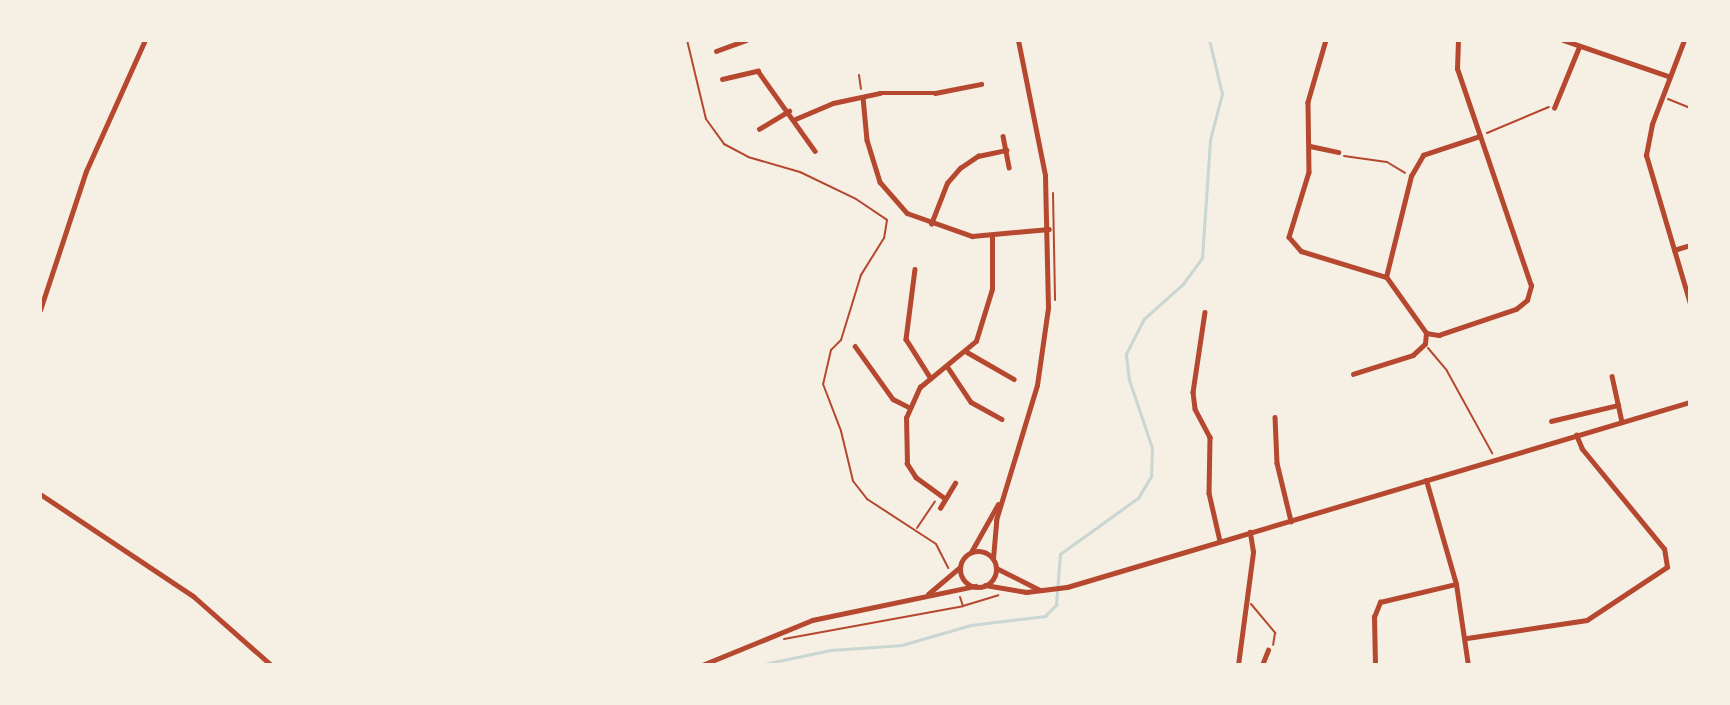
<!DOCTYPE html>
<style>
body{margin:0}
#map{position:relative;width:1730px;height:705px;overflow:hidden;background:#f6efe4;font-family:Jost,sans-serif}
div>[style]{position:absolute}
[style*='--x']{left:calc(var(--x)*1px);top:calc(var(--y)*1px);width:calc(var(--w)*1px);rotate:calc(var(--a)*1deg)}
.stream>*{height:2.5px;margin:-1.25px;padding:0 1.25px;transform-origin:1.25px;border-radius:1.25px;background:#c9d6d2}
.path>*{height:2px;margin:-1px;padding:0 1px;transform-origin:1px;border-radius:1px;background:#b5482f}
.minor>*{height:4.5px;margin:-2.25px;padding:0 2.25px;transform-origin:2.25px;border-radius:2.25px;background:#b5482f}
.tertiary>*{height:5px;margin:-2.5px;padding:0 2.5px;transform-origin:2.5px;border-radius:2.5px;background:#b5482f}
.secondary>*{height:5px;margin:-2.5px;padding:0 2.5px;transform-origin:2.5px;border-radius:2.5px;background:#b5482f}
.secondary>.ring{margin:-2.5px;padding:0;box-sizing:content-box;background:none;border:5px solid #b5482f;border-radius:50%}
span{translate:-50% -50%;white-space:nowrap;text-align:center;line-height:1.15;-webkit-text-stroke:5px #f6efe4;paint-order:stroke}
.frame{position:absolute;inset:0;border:42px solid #f6efe4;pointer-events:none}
</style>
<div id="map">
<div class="stream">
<div style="--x:759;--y:665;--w:74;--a:-11.8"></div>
<div style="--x:831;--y:650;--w:71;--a:-4"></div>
<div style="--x:902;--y:645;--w:72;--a:-16.2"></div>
<div style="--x:971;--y:625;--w:75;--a:-6.9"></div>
<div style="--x:1045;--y:616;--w:16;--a:-45"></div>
<div style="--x:1056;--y:605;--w:51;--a:-85.5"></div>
<div style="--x:1060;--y:554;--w:96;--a:-35.7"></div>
<div style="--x:1138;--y:498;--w:26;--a:-59"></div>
<div style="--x:1151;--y:476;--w:28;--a:-88"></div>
<div style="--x:1152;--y:448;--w:72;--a:-108.7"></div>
<div style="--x:1129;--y:380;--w:26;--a:-97"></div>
<div style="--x:1126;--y:354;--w:39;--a:-63"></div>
<div style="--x:1144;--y:319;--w:52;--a:-41.9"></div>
<div style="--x:1183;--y:284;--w:32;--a:-54"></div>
<div style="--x:1202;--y:258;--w:118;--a:-86.1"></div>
<div style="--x:1210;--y:140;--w:48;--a:-75.4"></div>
<div style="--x:1222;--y:94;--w:56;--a:-103.5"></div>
</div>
<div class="path">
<div style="--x:687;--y:40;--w:81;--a:76.5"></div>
<div style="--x:706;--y:119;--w:31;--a:54"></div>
<div style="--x:724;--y:144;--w:27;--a:28"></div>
<div style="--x:748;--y:157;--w:54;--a:16.1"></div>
<div style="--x:800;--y:172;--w:62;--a:25.7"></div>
<div style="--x:856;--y:199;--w:37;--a:34"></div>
<div style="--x:887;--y:220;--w:18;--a:99"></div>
<div style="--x:884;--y:238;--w:44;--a:121.9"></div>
<div style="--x:861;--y:275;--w:68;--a:107.1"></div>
<div style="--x:841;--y:340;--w:14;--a:135"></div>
<div style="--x:831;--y:350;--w:35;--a:103"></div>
<div style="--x:823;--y:384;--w:50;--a:69"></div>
<div style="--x:841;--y:431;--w:51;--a:76.5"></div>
<div style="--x:853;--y:481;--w:23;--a:52"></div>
<div style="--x:867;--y:499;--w:82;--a:33.1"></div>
<div style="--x:936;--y:544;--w:27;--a:63"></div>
<div style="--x:859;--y:75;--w:14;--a:82"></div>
<div style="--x:1668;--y:99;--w:24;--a:22"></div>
<div style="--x:1487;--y:133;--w:67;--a:-22.8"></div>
<div style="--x:1344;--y:156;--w:43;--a:7.9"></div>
<div style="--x:1387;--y:162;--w:21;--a:31"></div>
<div style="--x:1053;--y:193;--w:107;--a:88.9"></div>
<div style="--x:1428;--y:348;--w:30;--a:50"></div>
<div style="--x:1447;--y:371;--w:94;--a:61.2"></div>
<div style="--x:917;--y:528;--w:32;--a:-56"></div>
<div style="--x:960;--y:597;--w:9;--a:72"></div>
<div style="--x:1251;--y:604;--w:38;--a:50"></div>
<div style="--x:1275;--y:633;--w:12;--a:99"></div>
<div style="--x:784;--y:639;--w:182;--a:-10.4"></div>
<div style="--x:963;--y:606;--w:37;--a:-17"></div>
</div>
<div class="minor">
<div style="--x:1326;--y:40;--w:65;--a:106.2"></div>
<div style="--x:1308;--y:102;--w:70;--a:89.2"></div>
<div style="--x:1309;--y:172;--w:68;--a:107.1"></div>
<div style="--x:1289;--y:237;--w:18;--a:49"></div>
<div style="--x:1301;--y:251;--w:89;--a:17"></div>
<div style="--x:1563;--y:40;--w:111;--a:18.9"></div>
<div style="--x:716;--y:51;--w:32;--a:-20"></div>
<div style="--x:758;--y:71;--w:98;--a:54.5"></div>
<div style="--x:722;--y:79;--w:37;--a:-13"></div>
<div style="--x:863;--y:97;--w:43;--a:84.7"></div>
<div style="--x:867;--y:140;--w:44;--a:72.8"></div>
<div style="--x:880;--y:182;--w:41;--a:48.9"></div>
<div style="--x:907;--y:213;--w:69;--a:19.5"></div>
<div style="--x:972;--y:236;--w:77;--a:-5.2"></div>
<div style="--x:1554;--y:108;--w:66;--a:-67.7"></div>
<div style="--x:793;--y:120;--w:43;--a:-23"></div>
<div style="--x:833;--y:103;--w:48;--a:-12"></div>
<div style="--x:880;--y:93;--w:55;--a:0"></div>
<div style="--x:935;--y:93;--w:47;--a:-11.1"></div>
<div style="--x:759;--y:129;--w:35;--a:-31"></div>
<div style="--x:1003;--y:136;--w:32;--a:79"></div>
<div style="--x:1310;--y:146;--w:29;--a:12"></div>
<div style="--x:931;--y:224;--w:44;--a:-68.7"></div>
<div style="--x:947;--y:183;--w:20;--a:-49"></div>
<div style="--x:960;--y:168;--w:22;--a:-34"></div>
<div style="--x:978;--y:156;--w:29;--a:-12"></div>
<div style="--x:1674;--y:250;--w:17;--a:-17"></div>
<div style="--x:915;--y:269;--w:71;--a:97.3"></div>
<div style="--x:906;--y:339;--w:45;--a:57.7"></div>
<div style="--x:1205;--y:312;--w:81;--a:98.5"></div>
<div style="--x:1193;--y:392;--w:17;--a:83"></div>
<div style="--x:1195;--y:409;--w:32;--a:62"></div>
<div style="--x:1210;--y:437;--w:56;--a:91"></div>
<div style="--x:1209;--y:493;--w:49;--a:77.1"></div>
<div style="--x:1426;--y:333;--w:13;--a:9"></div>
<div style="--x:1439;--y:335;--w:81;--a:-18.7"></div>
<div style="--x:1516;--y:309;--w:14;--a:-39"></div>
<div style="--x:1527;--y:300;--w:15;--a:-74"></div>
<div style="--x:1531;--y:286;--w:229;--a:-108.8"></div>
<div style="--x:1457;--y:69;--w:29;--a:-88"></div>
<div style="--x:1426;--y:333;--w:69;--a:-125.5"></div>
<div style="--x:1386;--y:277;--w:104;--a:-76.1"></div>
<div style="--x:1411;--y:176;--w:24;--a:-60"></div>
<div style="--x:1423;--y:155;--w:60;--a:-18.4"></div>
<div style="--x:855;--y:346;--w:65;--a:54.4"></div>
<div style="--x:893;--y:399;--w:18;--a:27"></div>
<div style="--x:967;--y:352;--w:54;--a:29.9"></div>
<div style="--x:947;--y:366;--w:43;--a:56.3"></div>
<div style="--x:971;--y:402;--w:35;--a:29"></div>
<div style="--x:1353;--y:374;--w:63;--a:-17.6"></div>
<div style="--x:1413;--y:355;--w:16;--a:-43"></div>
<div style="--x:1425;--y:344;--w:11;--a:-85"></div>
<div style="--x:1612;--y:376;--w:47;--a:77.7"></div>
<div style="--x:1275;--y:417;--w:46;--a:87.5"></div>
<div style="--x:1277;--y:463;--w:60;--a:76.4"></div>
<div style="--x:1551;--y:421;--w:69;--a:-13.4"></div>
<div style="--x:945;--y:499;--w:36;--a:-144"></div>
<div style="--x:916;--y:478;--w:17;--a:-123"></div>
<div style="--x:907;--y:464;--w:46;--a:-91.2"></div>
<div style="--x:906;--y:418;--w:34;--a:-66"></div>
<div style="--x:920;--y:387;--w:72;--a:-39.4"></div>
<div style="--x:976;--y:341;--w:54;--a:-72.9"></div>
<div style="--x:992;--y:289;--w:52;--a:-90"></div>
<div style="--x:940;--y:508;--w:29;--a:-59"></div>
<div style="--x:1467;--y:638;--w:121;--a:-8.5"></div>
<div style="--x:1587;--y:620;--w:96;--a:-33.5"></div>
<div style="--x:1667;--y:567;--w:18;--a:-99"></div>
<div style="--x:1664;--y:549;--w:129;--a:-129.4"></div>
<div style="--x:1582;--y:449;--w:15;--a:-113"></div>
<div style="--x:1238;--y:665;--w:114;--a:-82.4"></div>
<div style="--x:1253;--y:552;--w:20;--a:-99"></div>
<div style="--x:1262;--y:665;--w:16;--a:-68"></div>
<div style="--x:1375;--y:665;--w:48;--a:-91.2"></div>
<div style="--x:1374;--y:617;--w:16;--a:-68"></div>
<div style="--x:1380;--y:602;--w:78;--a:-13.3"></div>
</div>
<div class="tertiary">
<div style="--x:1684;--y:40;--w:90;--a:110.9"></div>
<div style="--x:1652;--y:124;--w:32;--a:101"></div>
<div style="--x:1646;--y:155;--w:155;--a:73.5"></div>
<div style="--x:1426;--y:480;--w:108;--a:73.9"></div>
<div style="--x:1456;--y:584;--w:82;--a:81.6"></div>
<div style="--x:971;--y:552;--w:55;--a:-60.6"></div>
<div style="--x:993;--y:558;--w:38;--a:-85"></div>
<div style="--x:996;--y:520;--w:141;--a:-73.1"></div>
<div style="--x:1037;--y:385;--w:78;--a:-81.9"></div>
<div style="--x:1048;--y:308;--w:133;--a:-91.3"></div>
<div style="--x:1045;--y:175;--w:138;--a:-101.3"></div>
</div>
<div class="secondary">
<div style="--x:40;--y:310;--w:146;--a:-71.7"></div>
<div style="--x:86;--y:171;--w:144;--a:-65.8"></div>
<div style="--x:40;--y:494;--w:184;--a:33.7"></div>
<div style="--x:193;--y:596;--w:104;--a:41.5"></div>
<div class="ring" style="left:960px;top:551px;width:31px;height:31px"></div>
<div style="--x:996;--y:568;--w:49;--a:26.6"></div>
<div style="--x:985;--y:585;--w:42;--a:9.7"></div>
<div style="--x:1026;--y:592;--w:41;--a:-7"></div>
<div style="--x:1067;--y:587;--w:650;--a:-16.54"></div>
<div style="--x:928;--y:594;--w:42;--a:-40.2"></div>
<div style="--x:702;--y:665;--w:119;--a:-22.2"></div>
<div style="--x:812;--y:620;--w:167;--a:-11.8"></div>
</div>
<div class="frame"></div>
</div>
